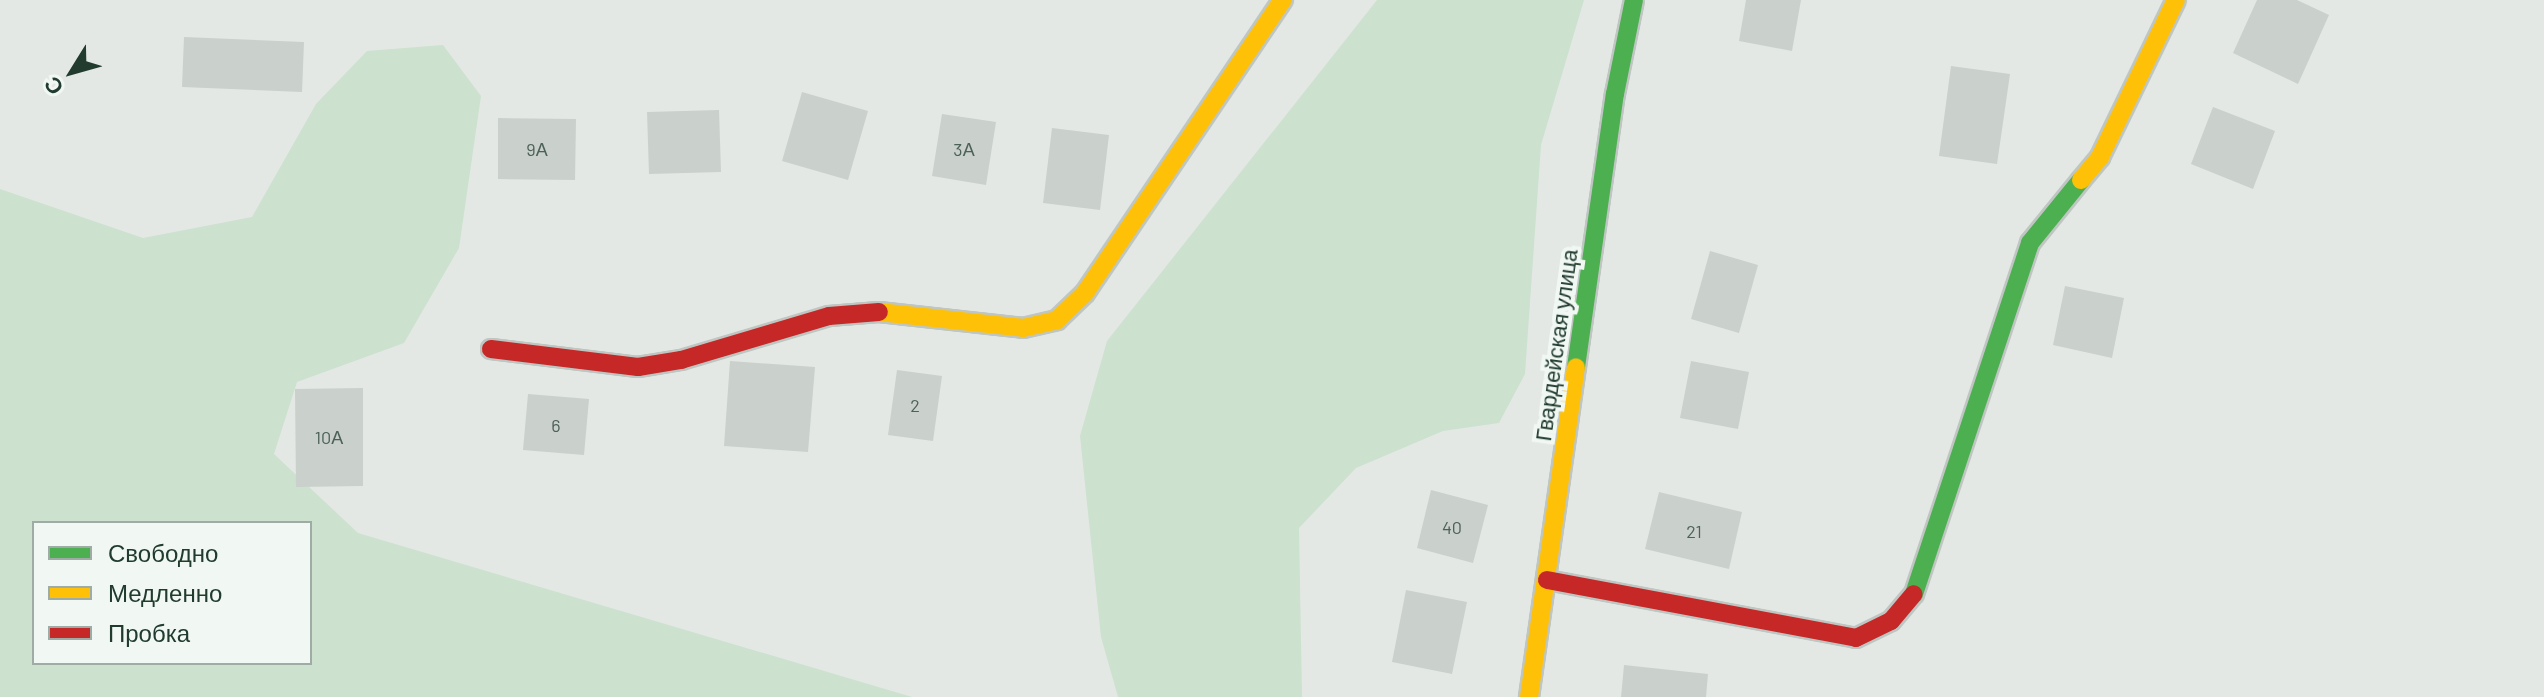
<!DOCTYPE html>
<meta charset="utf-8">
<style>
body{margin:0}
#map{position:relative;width:2544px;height:697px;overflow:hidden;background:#e3e8e5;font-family:Barlow,sans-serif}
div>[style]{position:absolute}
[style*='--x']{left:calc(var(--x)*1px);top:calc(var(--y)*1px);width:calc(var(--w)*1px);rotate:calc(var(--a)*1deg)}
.green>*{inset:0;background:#cce1ce}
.building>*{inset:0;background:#cad0cc}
.roads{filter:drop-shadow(2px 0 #bfc6c2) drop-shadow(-2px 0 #bfc6c2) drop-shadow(0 2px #bfc6c2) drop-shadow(0 -2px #bfc6c2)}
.fast>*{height:18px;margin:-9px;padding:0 9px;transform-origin:9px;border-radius:9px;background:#4caf50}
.slow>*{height:18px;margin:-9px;padding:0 9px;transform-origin:9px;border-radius:9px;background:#ffc107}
.jam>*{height:18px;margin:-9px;padding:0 9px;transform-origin:9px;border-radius:9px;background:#c62828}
span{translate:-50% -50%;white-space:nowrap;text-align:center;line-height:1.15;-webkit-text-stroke:8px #f1f8f3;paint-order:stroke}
.number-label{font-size:18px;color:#4c6157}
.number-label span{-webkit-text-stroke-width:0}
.street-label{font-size:22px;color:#213b2f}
.legend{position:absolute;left:32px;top:521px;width:280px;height:144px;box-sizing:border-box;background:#f1f8f3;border:2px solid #9eaca5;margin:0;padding:10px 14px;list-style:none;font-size:24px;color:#213b2f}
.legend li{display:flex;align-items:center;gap:16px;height:40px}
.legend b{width:40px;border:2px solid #9eaca5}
.north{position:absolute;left:32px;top:32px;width:80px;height:80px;-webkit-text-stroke:6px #f1f8f3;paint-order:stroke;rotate:233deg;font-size:22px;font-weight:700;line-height:32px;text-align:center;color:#213b2f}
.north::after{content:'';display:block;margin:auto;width:28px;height:36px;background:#213b2f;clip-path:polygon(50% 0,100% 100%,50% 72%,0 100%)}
</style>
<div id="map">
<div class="green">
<div style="clip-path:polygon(1377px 0,1584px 0,1541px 145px,1525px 374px,1499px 423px,1443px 431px,1356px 468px,1299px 528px,1302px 697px,1118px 697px,1101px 637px,1080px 436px,1107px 341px)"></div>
<div style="clip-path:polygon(evenodd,443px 45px,481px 96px,459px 248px,404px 343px,297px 382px,274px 454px,358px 533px,912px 697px,0 697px,0 189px,143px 238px,252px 217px,316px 104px,367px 51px,443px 45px,34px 523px,310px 523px,310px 663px,34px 663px,34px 523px)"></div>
</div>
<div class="building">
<div style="clip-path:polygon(1746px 0,1801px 0,1792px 51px,1739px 41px)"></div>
<div style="clip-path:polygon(2257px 0,2297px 0,2329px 15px,2298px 84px,2233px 53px)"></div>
<div style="clip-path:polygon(184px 37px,304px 42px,302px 92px,182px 87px)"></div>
<div style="clip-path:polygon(1951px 66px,2010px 74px,1997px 164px,1939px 156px)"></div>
<div style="clip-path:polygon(802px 92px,868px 111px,848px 180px,782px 161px)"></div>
<div style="clip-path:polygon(2213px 107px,2275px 131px,2253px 189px,2191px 164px)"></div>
<div style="clip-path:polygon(719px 110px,721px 172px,649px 174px,647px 112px)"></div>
<div style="clip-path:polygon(942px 114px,996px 122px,986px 185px,932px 176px)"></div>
<div style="clip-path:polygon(498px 118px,576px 119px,575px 180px,498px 179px)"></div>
<div style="clip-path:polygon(1052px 128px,1109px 135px,1100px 210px,1043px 203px)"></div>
<div style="clip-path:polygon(1710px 251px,1758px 265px,1739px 333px,1691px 319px)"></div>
<div style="clip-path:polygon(2065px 286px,2124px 298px,2112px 358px,2053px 345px)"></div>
<div style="clip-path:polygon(730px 361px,815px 367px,808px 452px,724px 446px)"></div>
<div style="clip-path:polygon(1691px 361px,1749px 372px,1738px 429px,1680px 418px)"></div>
<div style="clip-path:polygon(897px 370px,942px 376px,933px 441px,888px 435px)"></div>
<div style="clip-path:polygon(363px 388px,363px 486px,296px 487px,295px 389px)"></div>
<div style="clip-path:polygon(528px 394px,589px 399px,584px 455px,523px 450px)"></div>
<div style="clip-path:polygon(1431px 490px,1488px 505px,1473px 563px,1417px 548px)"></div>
<div style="clip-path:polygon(1659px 492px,1742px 512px,1729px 569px,1645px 549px)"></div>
<div style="clip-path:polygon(1406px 590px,1467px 602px,1452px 674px,1392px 662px)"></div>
<div style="clip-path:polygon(1624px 665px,1708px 674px,1706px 697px,1621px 697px)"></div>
</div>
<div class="roads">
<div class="fast">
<div style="--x:1576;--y:367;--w:276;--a:-81.9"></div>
<div style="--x:1615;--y:94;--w:96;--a:-78.6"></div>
<div style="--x:1914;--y:594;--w:370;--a:-71.7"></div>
<div style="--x:2030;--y:243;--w:81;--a:-51"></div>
</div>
<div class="slow">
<div style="--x:2081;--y:180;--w:30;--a:-50"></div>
<div style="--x:2100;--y:157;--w:174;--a:-64.2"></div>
<div style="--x:879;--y:312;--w:145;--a:6.3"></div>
<div style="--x:1023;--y:328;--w:35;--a:-13"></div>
<div style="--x:1057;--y:320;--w:39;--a:-44"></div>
<div style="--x:1085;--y:293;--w:354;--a:-56"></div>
<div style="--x:1529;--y:697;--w:333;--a:-81.9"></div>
</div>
<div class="jam">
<div style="--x:491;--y:349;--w:148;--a:7"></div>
<div style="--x:638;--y:367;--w:44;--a:-9.2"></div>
<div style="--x:681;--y:360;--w:154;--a:-16.6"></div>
<div style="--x:829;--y:316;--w:50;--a:-4.6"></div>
<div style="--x:1547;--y:580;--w:314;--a:10.6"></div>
<div style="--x:1856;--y:638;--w:39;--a:-26"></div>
<div style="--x:1891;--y:621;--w:35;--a:-50"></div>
</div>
</div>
<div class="number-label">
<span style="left:537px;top:149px">9А</span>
<span style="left:964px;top:149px">3А</span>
<span style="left:915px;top:405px">2</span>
<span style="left:556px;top:425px">6</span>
<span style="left:329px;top:437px">10А</span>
<span style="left:1452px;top:527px">40</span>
<span style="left:1694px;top:531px">21</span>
</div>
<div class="street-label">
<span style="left:1556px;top:345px;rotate:-82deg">Гвардейская улица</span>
</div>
<ul class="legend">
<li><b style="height:10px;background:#4caf50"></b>Свободно</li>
<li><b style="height:10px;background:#ffc107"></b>Медленно</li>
<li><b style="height:10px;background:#c62828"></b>Пробка</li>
</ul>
<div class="north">С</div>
</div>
